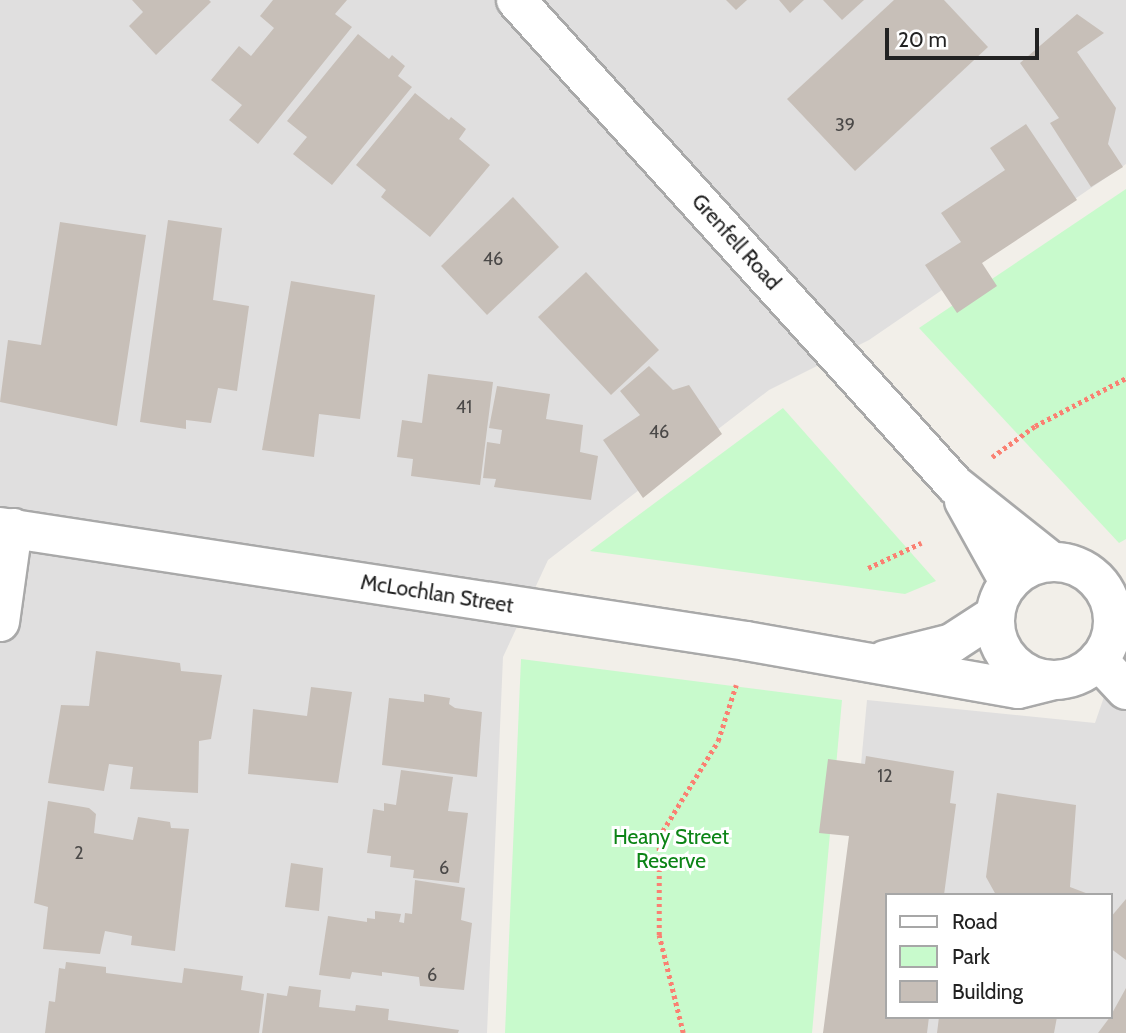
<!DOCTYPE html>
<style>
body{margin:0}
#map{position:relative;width:1126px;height:1033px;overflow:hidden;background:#f2efe9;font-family:Cabin,sans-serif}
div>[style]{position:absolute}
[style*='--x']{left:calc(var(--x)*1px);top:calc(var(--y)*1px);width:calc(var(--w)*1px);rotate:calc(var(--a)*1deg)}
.residential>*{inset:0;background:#e0dfdf}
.park>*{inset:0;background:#c8facc}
.building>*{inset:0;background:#c7bfb8}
.path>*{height:4.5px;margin-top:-2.25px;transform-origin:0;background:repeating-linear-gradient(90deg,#fa8072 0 3.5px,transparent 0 7px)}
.roads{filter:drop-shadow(2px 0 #a9a9a9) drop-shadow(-2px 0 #a9a9a9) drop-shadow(0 2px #a9a9a9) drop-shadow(0 -2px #a9a9a9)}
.minor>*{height:38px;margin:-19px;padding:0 19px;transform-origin:19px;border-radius:19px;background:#fff}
.minor>.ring{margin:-19px;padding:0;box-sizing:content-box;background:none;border:38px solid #fff;border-radius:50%}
span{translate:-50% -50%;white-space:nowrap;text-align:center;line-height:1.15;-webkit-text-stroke:6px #fff;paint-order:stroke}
.number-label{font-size:18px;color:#4b4948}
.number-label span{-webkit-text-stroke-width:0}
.street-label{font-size:21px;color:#222}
.park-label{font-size:21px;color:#0c8416}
.legend{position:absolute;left:885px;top:893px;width:228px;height:126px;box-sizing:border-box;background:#fff;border:2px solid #a7a7a7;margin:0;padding:9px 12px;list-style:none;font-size:21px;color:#222}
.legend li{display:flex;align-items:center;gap:14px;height:35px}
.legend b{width:35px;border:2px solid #a7a7a7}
.scale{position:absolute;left:885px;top:28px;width:154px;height:32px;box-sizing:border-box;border:4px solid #222;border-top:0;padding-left:9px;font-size:21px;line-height:24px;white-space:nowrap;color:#222;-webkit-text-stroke:5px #fff;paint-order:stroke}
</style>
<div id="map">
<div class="residential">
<div style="clip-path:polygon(0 0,1126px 0,1126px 164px,869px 340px,769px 390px,548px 560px,503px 657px,487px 1033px,0 1033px)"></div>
<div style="clip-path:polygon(evenodd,1126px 633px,1126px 1033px,836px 1033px,867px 700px,1095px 723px,1126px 633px,886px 895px,1110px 895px,1110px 1017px,886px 1017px,886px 895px)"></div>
</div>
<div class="park">
<div style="clip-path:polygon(1126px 189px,1126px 539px,1119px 543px,919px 328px)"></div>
<div style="clip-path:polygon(783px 408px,936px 581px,905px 594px,590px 551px)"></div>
<div style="clip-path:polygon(521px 659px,842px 700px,812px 1033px,505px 1033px)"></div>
</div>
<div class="building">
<div style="clip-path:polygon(132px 0,209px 0,211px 2px,156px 55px,129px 26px,143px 12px)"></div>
<div style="clip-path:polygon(273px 0,347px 0,335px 14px,352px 27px,258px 144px,229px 120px,242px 105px,211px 80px,239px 46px,251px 56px,274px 28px,260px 16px)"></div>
<div style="clip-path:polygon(726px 0,747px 0,736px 10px)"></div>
<div style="clip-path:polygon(779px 0,804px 0,790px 13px)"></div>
<div style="clip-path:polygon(823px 0,864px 0,842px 20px)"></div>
<div style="clip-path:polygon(894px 0,944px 0,988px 47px,855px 171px,787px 99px)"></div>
<div style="clip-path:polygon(1077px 14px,1104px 33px,1077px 52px,1116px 108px,1108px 144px,1123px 167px,1091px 187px,1050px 123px,1059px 118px,1020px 63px)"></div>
<div style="clip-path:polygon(358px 34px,389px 59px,392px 55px,405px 66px,398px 76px,412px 87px,332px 185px,293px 154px,307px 137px,287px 121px)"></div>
<div style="clip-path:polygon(415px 93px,449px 120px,451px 117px,466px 129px,459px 139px,490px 165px,430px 237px,381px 197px,386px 190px,356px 165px)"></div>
<div style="clip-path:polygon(1026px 124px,1077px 200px,982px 263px,997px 286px,957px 313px,925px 265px,961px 242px,941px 213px,1005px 170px,990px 148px)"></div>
<div style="clip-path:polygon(513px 197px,559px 247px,487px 315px,441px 266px)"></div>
<div style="clip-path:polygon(168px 220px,222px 228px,213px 300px,249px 306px,237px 391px,218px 388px,211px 423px,186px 420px,186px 429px,140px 422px)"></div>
<div style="clip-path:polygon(60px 222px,146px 235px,117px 426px,0 402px,8px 340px,41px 345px)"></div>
<div style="clip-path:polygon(586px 272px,659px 350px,611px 395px,538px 317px)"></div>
<div style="clip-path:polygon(291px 281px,375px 295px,360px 419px,319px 414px,314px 457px,262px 450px)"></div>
<div style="clip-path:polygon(649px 366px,673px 390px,689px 385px,722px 434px,643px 498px,603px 440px,640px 415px,620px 391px)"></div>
<div style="clip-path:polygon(428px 374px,493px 382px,480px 485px,411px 476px,413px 459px,397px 457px,402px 420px,422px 423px)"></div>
<div style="clip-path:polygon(497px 386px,550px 394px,546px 419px,583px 425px,580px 452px,598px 456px,591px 500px,494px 487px,496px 479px,483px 478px,487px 442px,500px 444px,502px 430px,489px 428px)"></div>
<div style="clip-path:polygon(96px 651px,180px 663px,181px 671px,222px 675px,211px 739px,199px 741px,198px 793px,130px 789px,133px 767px,109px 764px,104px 791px,48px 783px,61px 705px,89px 706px)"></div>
<div style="clip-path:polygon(311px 687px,352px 692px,338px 783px,248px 774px,253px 709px,307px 716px)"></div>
<div style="clip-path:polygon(424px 694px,450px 698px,449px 704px,455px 708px,482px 712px,477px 777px,382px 765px,389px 698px,424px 702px)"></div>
<div style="clip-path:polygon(866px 756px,954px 771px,950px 803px,956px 804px,944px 895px,886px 895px,886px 1017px,929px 1017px,927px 1033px,823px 1033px,849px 836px,819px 833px,828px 759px,865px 764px)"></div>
<div style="clip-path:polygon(401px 770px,453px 777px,448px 811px,468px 813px,459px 883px,413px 878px,414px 870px,390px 867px,391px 856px,367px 853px,373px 809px,384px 811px,384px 803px,396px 805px)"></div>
<div style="clip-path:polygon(997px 793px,1076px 805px,1070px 887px,1091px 895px,996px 895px,986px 877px)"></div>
<div style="clip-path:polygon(48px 801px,89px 808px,96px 814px,94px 833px,133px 840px,138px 817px,170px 822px,171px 828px,189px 829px,175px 951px,131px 945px,132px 936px,105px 931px,100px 954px,43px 949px,48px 907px,34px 903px)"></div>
<div style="clip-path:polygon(291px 863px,323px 868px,319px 911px,285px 907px)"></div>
<div style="clip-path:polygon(415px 880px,465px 888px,461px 920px,472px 923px,464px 990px,420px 986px,419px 977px,382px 972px,382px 976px,352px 972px,350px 979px,319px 975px,328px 916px,367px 922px,367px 918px,375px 919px,375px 911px,401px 914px,399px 922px,404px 923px,405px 913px,412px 914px)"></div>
<div style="clip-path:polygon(1126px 899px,1126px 960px,1110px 948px,1110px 918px)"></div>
<div style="clip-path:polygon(66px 962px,106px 967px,106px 973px,182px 983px,184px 968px,243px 976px,241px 990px,264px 994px,259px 1033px,45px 1033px,49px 1001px,55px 1002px,59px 968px,65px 969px)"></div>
<div style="clip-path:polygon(289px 986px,321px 990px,319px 1007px,355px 1011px,356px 1005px,389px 1009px,388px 1020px,459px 1030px,458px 1033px,262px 1033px,267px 993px,287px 996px)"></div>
<div style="clip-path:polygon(1126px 988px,1126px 1033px,1098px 1033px,1110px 1017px)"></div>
<div style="clip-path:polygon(939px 1017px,1057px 1017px,1054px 1033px,937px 1033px)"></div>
</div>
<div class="path">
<div style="--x:992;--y:457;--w:53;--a:-35.8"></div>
<div style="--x:1035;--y:426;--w:103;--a:-27.8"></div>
<div style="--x:868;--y:568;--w:59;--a:-25.3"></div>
<div style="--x:683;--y:1033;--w:101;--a:-103.8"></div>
<div style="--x:659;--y:935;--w:98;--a:-90"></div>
<div style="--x:659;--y:837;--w:113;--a:-58.4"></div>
<div style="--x:718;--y:741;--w:59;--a:-72.2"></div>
</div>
<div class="roads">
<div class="minor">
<div style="--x:516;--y:0;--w:654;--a:47.85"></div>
<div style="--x:955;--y:485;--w:122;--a:38.4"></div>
<div style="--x:964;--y:501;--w:93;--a:60.9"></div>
<div style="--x:0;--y:527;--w:755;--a:8.69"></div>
<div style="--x:746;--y:641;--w:276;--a:10"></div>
<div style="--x:1018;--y:689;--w:37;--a:-14"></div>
<div class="ring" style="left:995px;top:562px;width:80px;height:80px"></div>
<div style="--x:0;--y:622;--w:95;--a:-82.1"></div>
<div style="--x:885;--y:660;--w:69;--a:-14.2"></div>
<div style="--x:952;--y:643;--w:51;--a:-33.1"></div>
<div style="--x:1098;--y:660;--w:41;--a:47"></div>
</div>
</div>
<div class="number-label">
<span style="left:845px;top:125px">39</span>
<span style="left:493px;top:259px">46</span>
<span style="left:464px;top:407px">41</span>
<span style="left:659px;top:432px">46</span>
<span style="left:885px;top:776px">12</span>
<span style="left:79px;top:853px">2</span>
<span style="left:444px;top:868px">6</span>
<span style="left:432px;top:975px">6</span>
</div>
<div class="street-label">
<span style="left:736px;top:242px;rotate:48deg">Grenfell Road</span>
<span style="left:437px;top:594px;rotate:9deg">McLochlan Street</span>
</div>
<div class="park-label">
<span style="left:671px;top:849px">Heany Street<br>Reserve</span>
</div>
<ul class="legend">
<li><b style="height:9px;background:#fff"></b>Road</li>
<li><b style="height:19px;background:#c8facc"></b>Park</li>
<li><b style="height:19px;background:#c7bfb8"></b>Building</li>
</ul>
<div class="scale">20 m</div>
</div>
